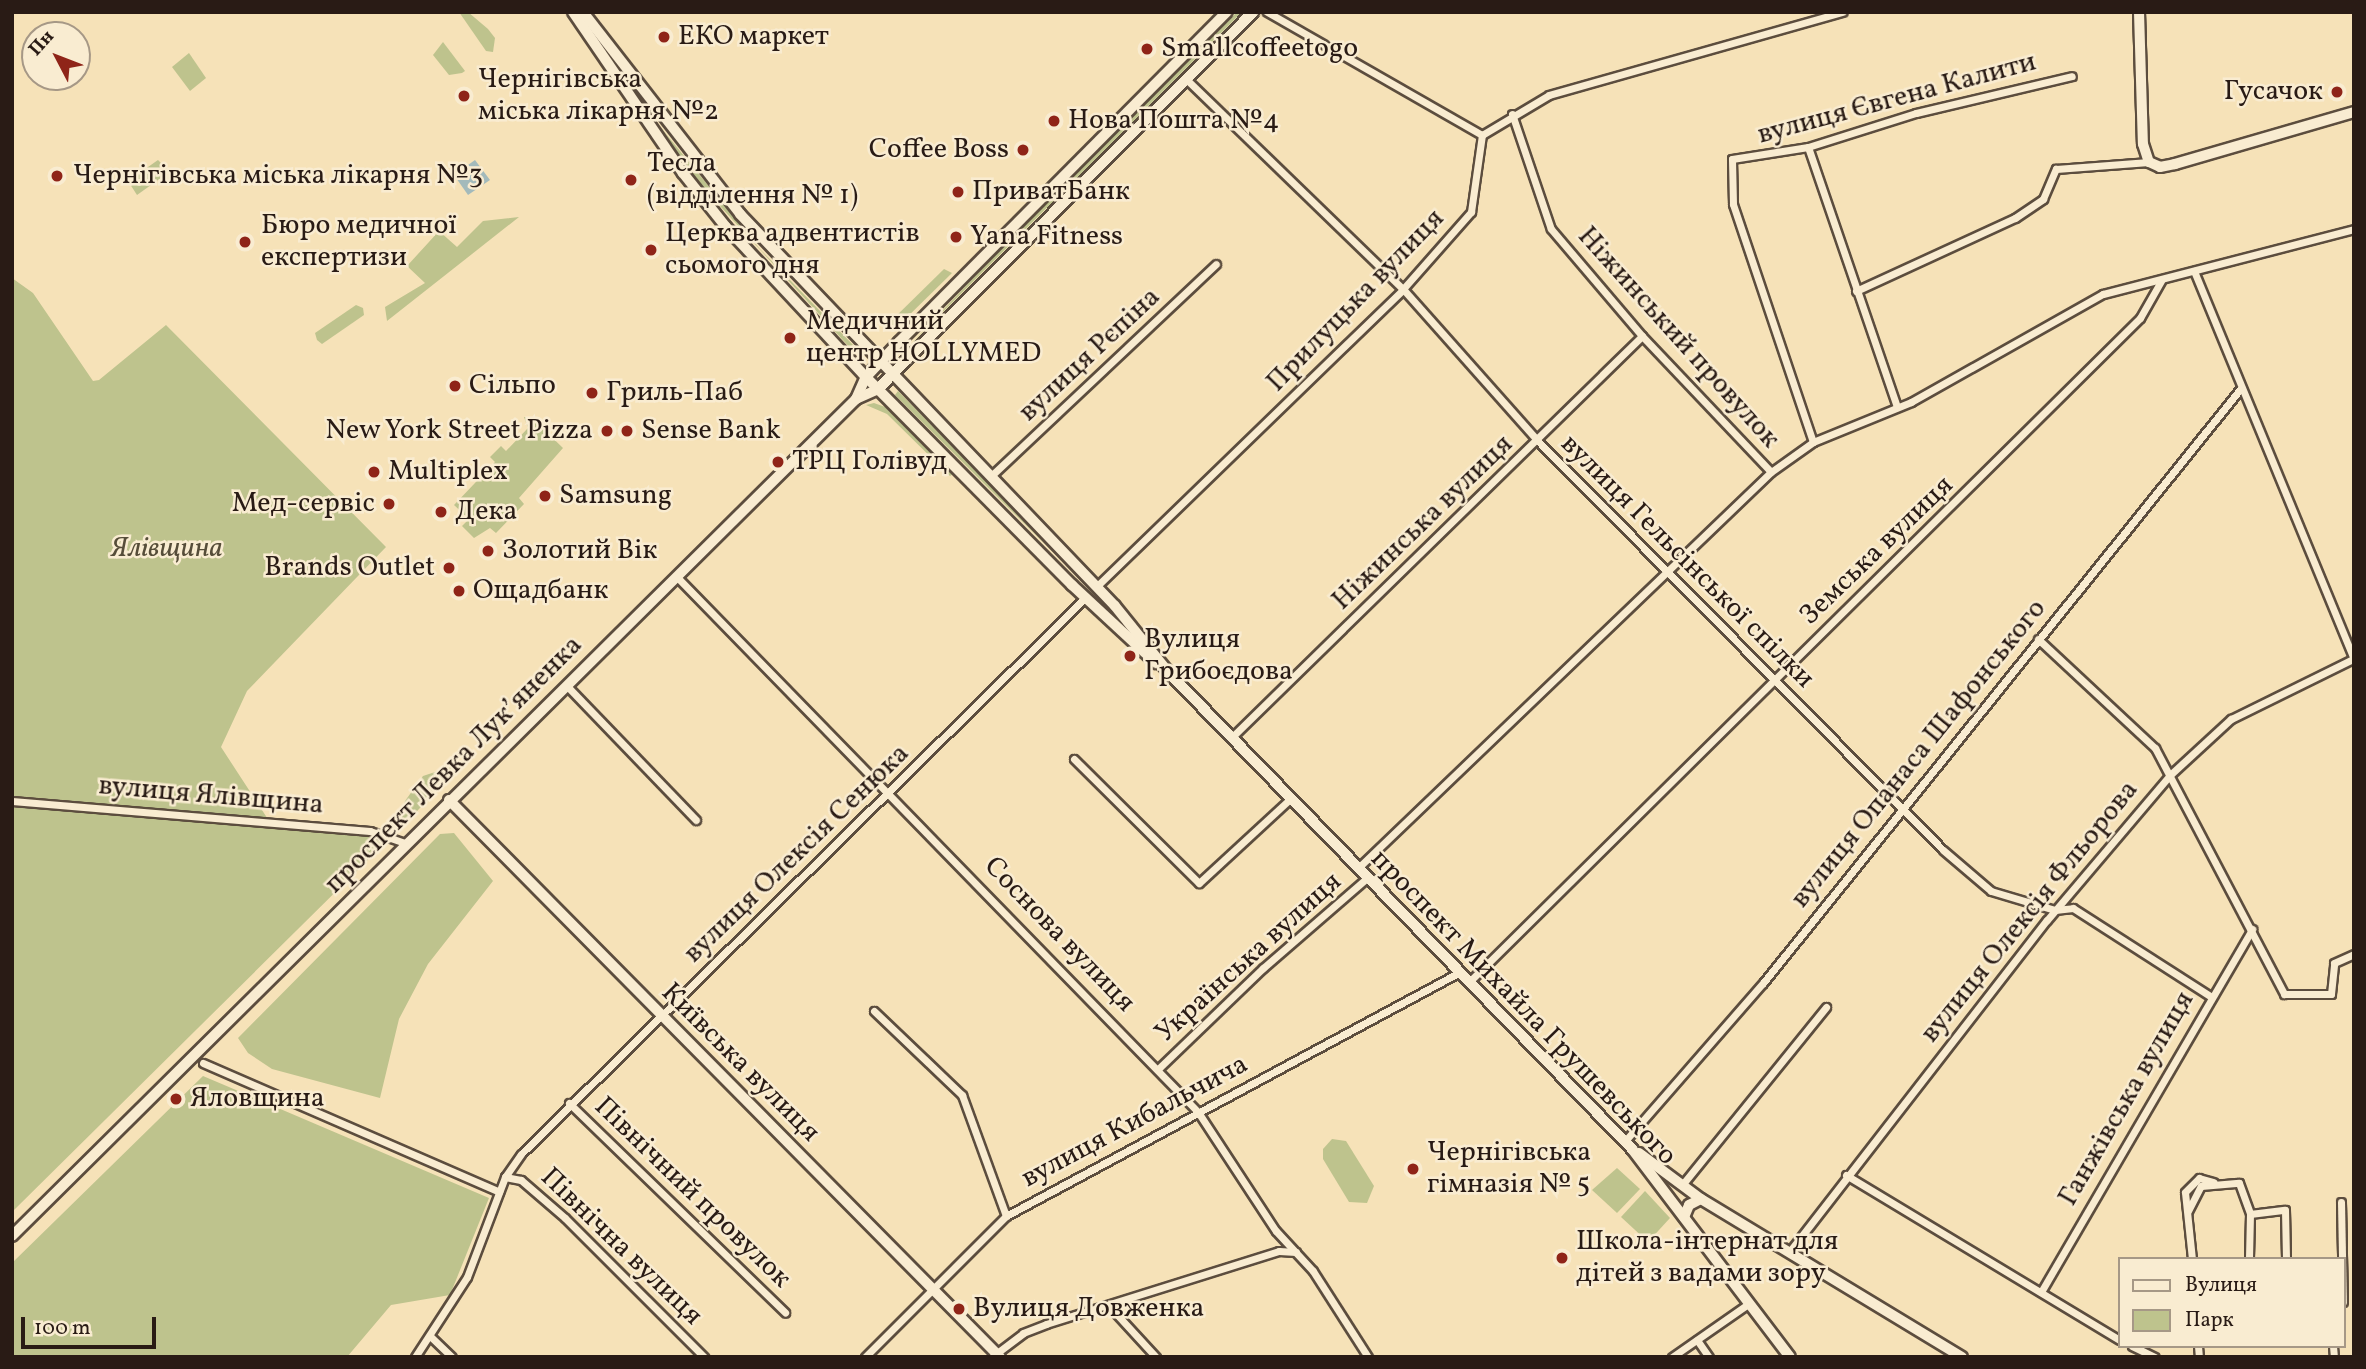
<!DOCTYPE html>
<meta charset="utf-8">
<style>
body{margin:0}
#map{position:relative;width:2366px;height:1369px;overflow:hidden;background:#f6e2b8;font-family:Vollkorn,serif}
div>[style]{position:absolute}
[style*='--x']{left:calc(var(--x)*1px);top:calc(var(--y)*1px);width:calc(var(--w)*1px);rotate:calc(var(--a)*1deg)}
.green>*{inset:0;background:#bec38d}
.water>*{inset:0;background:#a3babb}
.roads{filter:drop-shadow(2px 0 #5c4d3e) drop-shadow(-2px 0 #5c4d3e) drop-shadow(0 2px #5c4d3e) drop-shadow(0 -2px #5c4d3e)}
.street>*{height:7px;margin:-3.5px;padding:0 3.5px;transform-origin:3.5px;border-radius:3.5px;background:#f9ecd1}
.secondary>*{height:10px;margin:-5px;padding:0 5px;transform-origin:5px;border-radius:5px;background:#f9ecd1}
.dots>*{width:19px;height:19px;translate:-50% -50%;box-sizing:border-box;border:4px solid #f9ecd1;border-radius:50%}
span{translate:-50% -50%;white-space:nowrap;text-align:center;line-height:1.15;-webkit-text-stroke:5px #f9ecd1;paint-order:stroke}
.poi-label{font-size:28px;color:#291b15}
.left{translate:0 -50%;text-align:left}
.right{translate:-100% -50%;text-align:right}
.street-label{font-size:28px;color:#291b15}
.park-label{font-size:28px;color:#564d39;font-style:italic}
.frame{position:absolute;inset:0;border:14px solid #291b15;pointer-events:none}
.legend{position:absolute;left:2118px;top:1257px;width:228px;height:91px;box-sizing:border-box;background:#f9ecd1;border:2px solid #a69886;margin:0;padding:9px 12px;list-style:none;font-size:21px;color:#291b15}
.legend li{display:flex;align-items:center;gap:14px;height:35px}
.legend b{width:35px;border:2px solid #a69886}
.north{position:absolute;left:21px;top:21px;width:70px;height:70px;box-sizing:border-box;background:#f9ecd1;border:2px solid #a69886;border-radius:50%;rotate:312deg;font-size:19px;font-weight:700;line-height:28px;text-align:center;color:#291b15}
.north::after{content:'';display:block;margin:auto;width:24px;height:32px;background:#8f2418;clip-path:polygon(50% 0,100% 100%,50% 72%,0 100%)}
.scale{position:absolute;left:21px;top:1317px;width:135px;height:32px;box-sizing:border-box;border:4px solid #291b15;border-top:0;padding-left:9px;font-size:21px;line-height:24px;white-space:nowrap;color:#291b15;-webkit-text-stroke:5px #f9ecd1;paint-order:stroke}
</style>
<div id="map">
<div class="green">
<div style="clip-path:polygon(459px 12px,468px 12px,488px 29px,495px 38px,493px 52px,486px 51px)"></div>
<div style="clip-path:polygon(1237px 12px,1242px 12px,908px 347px,1017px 232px)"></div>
<div style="clip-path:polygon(443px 42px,465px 71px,462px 73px,449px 75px,433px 55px)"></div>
<div style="clip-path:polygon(189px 53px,206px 78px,190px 91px,172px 67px)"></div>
<div style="clip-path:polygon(658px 124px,759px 248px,855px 347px,852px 350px,698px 182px)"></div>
<div style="clip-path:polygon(158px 160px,168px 170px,165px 175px,137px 195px,128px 181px)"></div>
<div style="clip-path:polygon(519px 217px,387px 321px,385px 307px,425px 283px,407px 266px,439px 231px,457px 247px,483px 221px)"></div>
<div style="clip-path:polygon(944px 269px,952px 273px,894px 330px,888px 324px)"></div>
<div style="clip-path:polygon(12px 278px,33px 293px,93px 381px,99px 380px,166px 325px,386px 547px,247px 691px,221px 747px,273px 827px,379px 835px,383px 845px,12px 1212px)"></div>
<div style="clip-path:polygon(356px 305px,363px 308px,364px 315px,322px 344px,317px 340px,315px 333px)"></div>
<div style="clip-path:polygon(898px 391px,1069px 566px,1081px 580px,895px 395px)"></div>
<div style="clip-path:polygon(874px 403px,888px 408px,953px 474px,950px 476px,887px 414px,866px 405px)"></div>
<div style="clip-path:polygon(524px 417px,531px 417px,563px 448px,519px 498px,524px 504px,496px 533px,490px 528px,474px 538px,462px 526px,469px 519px,454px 505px,495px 462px,490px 457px,501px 446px,506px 451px,528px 428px)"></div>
<div style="clip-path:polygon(462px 763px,405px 824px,398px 824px,405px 801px,423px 776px)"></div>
<div style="clip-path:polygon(454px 833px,493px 881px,428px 964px,399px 1019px,380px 1098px,272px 1069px,248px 1053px,238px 1038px,440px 834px)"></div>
<div style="clip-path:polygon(203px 1076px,489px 1198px,450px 1295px,391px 1305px,347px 1357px,12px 1357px,12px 1263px)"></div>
<div style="clip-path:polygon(1332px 1139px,1346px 1141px,1374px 1186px,1367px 1203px,1349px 1202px,1323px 1159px,1323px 1149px)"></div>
<div style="clip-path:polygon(1617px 1168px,1640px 1189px,1617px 1213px,1592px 1190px)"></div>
<div style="clip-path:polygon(1645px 1191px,1670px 1218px,1648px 1242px,1621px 1217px)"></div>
</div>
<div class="water">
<div style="clip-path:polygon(475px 160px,490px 180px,468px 195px,454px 175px)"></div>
</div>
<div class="roads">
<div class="street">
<div style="--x:1186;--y:79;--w:302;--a:44.1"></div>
<div style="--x:1403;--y:289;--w:202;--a:48.4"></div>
<div style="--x:1537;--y:440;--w:577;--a:45.28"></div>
<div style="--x:1943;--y:850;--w:63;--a:40.5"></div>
<div style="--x:1991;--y:891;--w:67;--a:16.5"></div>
<div style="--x:2055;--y:910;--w:18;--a:-6"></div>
<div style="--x:2073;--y:908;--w:163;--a:32.7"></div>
<div style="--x:1512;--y:114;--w:121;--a:71.3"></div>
<div style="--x:1551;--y:229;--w:140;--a:49.6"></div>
<div style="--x:1642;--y:336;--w:187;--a:46.5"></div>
<div style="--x:1482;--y:135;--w:78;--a:-30.8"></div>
<div style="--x:1549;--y:95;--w:305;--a:-15.8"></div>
<div style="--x:1808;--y:147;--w:275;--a:71.1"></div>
<div style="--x:2194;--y:271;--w:421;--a:67.6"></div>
<div style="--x:1856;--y:291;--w:175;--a:-24.7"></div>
<div style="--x:2015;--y:218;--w:34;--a:-34"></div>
<div style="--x:2043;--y:199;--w:33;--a:-67"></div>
<div style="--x:2056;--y:169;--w:93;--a:-4.3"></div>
<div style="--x:1813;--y:442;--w:251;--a:-108.6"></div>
<div style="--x:1733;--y:204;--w:45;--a:-91.3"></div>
<div style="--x:1732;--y:159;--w:77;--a:-9"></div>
<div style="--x:1808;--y:147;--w:113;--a:-17.5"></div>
<div style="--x:1916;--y:113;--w:160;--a:-13.3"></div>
<div style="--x:991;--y:476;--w:309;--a:-43.3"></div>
<div style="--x:677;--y:577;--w:747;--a:45.76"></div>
<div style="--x:1198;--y:1112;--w:142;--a:56.8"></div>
<div style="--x:1276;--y:1231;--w:54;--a:47.2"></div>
<div style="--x:1313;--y:1271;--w:102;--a:57.4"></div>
<div style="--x:1096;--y:587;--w:428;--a:-44.1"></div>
<div style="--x:1403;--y:289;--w:103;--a:-48.6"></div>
<div style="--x:1471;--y:212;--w:78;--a:-81.9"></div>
<div style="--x:1482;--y:135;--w:248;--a:-150.2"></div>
<div style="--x:2038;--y:639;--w:160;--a:43"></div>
<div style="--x:2155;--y:748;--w:278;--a:62.3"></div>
<div style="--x:2284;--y:994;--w:47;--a:0"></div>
<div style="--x:2331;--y:994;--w:31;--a:-84"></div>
<div style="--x:2334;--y:963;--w:22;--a:-24"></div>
<div style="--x:567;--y:686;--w:186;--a:46.1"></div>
<div style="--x:1231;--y:738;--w:575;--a:-44.37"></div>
<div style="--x:1074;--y:759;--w:176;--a:44.8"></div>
<div style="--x:1199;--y:883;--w:124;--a:-42.7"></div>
<div style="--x:12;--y:801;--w:359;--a:4.8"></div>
<div style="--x:370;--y:831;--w:37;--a:19"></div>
<div style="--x:1358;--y:868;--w:572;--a:-43.8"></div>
<div style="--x:1771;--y:472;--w:52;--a:-35.5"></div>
<div style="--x:1813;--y:442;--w:106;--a:-22.2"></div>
<div style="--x:1911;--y:402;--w:220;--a:-29.4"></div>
<div style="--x:2103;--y:294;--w:259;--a:-14.5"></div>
<div style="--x:1469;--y:982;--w:944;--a:-44.7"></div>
<div style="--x:2140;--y:318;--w:43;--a:-60.4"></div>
<div style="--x:874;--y:1011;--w:122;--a:43.7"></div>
<div style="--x:962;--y:1095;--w:129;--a:70"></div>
<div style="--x:203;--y:1063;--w:323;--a:23.5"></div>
<div style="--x:1159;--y:1068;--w:144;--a:-43.9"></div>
<div style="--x:1263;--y:968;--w:138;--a:-40.9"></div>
<div style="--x:569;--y:1103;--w:301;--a:44.1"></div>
<div style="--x:1625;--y:1141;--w:210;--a:-48.9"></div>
<div style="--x:1763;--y:983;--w:763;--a:-51.22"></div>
<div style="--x:1846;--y:1175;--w:319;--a:31.1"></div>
<div style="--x:505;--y:1177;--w:16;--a:11"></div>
<div style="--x:521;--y:1180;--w:58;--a:40.8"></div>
<div style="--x:565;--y:1218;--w:197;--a:45"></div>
<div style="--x:1682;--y:1185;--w:229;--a:-51"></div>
<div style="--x:2341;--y:1202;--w:100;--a:88.9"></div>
<div style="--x:2188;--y:1211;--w:28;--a:-63"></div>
<div style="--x:2201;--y:1186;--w:38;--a:-5"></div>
<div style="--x:2239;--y:1183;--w:33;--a:70"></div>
<div style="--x:2250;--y:1214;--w:45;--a:91.3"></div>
<div style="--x:2250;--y:1214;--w:35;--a:-7"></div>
<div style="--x:2285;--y:1210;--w:49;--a:88.8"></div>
<div style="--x:1790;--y:1251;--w:419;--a:-52.2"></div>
<div style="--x:2047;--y:920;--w:190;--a:-49.7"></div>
<div style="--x:2170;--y:775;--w:83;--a:-42.6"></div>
<div style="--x:2231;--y:719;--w:136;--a:-26.2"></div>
<div style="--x:2192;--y:1259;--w:67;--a:-96"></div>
<div style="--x:2185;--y:1192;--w:20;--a:-45"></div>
<div style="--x:2199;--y:1178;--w:15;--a:16"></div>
<div style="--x:2041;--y:1292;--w:420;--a:-59.8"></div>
<div style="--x:1110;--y:1307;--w:68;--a:47.4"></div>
<div style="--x:430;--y:1336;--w:30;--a:44"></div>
<div style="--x:1697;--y:1340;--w:21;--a:55"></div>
<div style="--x:2132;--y:1346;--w:25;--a:26"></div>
<div style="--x:2198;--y:1346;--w:11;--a:85"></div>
<div style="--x:2333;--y:1346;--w:11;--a:85"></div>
<div style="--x:993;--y:1356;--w:38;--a:-37"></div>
<div style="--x:1023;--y:1333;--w:25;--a:-21"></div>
<div style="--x:1046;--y:1324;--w:244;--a:-17.4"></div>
<div style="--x:1279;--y:1251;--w:17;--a:3"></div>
<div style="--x:415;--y:1357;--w:95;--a:-57"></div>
<div style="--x:467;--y:1277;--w:107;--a:-69.2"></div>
<div style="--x:505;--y:1177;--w:28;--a:-55"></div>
<div style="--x:521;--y:1154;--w:792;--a:-44.59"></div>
<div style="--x:865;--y:1357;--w:199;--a:-45"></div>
<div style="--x:1006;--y:1216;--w:515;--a:-28.26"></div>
<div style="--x:1672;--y:1357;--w:93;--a:-34.9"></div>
</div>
<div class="secondary">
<div style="--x:573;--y:12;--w:195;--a:55.7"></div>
<div style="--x:683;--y:173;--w:69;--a:51.5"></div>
<div style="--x:726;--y:227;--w:205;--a:47"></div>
<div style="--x:866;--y:377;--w:293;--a:45.3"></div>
<div style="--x:1072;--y:585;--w:115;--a:42.9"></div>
<div style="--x:583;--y:12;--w:256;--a:52.1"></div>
<div style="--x:740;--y:214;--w:542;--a:46.27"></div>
<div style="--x:1115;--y:606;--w:86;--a:51.1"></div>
<div style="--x:1169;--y:673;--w:664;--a:45.79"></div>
<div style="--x:1632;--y:1149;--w:261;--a:52.8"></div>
<div style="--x:2139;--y:12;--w:132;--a:88.3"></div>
<div style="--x:2143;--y:144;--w:19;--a:72"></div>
<div style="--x:2149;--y:162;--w:12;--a:24"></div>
<div style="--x:2160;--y:167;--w:15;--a:-11"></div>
<div style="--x:2175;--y:164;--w:186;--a:-16.2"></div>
<div style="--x:856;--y:399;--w:24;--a:-24"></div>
<div style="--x:878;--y:389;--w:532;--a:-45.15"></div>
<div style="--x:449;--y:800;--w:783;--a:45.31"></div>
<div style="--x:1639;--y:1153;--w:77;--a:36.6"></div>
<div style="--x:1701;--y:1199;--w:305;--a:31.2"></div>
<div style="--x:1684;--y:1217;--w:13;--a:-67"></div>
<div style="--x:1689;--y:1205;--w:13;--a:-27"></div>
<div style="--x:12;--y:1236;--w:1189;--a:-44.76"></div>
<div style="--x:856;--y:399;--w:24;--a:-66"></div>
<div style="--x:866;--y:377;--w:48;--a:-46.7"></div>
<div style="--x:899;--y:342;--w:465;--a:-45.2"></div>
</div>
</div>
<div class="dots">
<div style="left:664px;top:37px;background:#8f2418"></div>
<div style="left:1147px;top:49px;background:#8f2418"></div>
<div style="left:2337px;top:92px;background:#8f2418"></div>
<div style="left:464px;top:96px;background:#8f2418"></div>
<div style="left:1054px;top:121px;background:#8f2418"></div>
<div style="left:1023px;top:150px;background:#8f2418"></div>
<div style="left:57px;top:176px;background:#8f2418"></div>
<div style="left:631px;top:180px;background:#8f2418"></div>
<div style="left:958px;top:192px;background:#8f2418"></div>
<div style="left:956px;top:237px;background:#8f2418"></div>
<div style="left:245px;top:242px;background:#8f2418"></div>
<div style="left:651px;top:250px;background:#8f2418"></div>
<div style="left:790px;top:338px;background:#8f2418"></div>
<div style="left:455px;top:386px;background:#8f2418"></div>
<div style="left:592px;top:393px;background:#8f2418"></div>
<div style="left:607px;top:431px;background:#8f2418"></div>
<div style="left:627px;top:431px;background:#8f2418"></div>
<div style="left:778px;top:462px;background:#8f2418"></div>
<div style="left:374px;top:472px;background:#8f2418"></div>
<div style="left:545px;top:496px;background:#8f2418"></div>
<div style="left:389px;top:504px;background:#8f2418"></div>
<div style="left:441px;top:512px;background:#8f2418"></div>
<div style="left:488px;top:551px;background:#8f2418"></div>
<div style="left:449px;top:568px;background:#8f2418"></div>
<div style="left:459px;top:591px;background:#8f2418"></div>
<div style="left:1130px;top:656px;background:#8f2418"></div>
<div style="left:176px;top:1099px;background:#8f2418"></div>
<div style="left:1413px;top:1169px;background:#8f2418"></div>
<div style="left:1562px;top:1258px;background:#8f2418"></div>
<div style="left:959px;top:1309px;background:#8f2418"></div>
</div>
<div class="poi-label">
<span class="left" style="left:678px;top:37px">ЕКО маркет</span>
<span class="left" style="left:1161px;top:49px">Smallcoffeetogo</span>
<span class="left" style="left:478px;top:96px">Чернігівська<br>міська лікарня №2</span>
<span class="right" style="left:2323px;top:92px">Гусачок</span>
<span class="left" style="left:1068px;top:121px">Нова Пошта №4</span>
<span class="right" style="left:1009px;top:150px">Coffee Boss</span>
<span class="left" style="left:647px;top:180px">Тесла<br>(відділення № 1)</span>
<span class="left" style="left:73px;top:176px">Чернігівська міська лікарня №3</span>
<span class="left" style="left:972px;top:192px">ПриватБанк</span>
<span class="left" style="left:261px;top:242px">Бюро медичної<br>експертизи</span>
<span class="left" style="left:665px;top:250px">Церква адвентистів<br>сьомого дня</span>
<span class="left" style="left:970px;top:237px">Yana Fitness</span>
<span class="left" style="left:806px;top:338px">Медичний<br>центр HOLLYMED</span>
<span class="left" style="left:469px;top:386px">Сільпо</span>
<span class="left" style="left:606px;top:393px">Гриль-Паб</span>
<span class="right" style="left:593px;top:431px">New York Street Pizza</span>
<span class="left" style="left:641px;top:431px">Sense Bank</span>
<span class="left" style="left:792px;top:462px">ТРЦ Голівуд</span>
<span class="left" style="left:388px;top:472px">Multiplex</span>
<span class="left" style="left:559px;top:496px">Samsung</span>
<span class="right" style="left:375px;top:504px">Мед-сервіс</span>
<span class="left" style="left:455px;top:512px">Дека</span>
<span class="left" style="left:502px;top:551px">Золотий Вік</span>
<span class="right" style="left:435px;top:568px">Brands Outlet</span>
<span class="left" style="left:473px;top:591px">Ощадбанк</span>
<span class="left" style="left:1144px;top:656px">Вулиця<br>Грибоєдова</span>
<span class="left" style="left:190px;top:1099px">Яловщина</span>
<span class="left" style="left:1427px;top:1169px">Чернігівська<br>гімназія № 5</span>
<span class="left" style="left:1576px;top:1258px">Школа-інтернат для<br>дітей з вадами зору</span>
<span class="left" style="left:973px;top:1309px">Вулиця Довженка</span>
</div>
<div class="street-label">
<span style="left:1897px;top:99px;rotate:-15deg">вулиця Євгена Калити</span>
<span style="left:1356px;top:301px;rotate:-46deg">Прилуцька вулиця</span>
<span style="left:1678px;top:338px;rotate:48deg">Ніжинський провулок</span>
<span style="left:1090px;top:355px;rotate:-43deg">вулиця Рєпіна</span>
<span style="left:1423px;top:523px;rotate:-44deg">Ніжинська вулиця</span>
<span style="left:1877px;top:551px;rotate:-44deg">Земська вулиця</span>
<span style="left:1687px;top:562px;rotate:45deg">вулиця Гельсінської спілки</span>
<span style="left:1919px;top:754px;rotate:-51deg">вулиця Опанаса Шафонського</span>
<span style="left:454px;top:765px;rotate:-45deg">проспект Левка Лукʼяненка</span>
<span style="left:211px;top:796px;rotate:5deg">вулиця Ялівщина</span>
<span style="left:797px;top:854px;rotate:-44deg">вулиця Олексія Сенюка</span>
<span style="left:2030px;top:912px;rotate:-51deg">вулиця Олексія Фльорова</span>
<span style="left:1059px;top:935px;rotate:46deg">Соснова вулиця</span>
<span style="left:1249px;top:958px;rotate:-42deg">Українська вулиця</span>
<span style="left:1523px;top:1008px;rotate:46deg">проспект Михайла Грушевського</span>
<span style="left:740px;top:1063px;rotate:45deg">Київська вулиця</span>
<span style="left:2127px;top:1099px;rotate:-60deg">Ганжівська вулиця</span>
<span style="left:1135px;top:1122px;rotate:-28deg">вулиця Кибальчича</span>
<span style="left:692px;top:1193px;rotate:44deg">Північний провулок</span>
<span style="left:621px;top:1247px;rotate:44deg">Північна вулиця</span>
</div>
<div class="park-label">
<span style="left:167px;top:549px">Ялівщина</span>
</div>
<div class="frame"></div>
<ul class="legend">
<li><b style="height:9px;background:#f9ecd1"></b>Вулиця</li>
<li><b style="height:19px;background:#bec38d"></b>Парк</li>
</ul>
<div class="north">Пн</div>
<div class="scale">100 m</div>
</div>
